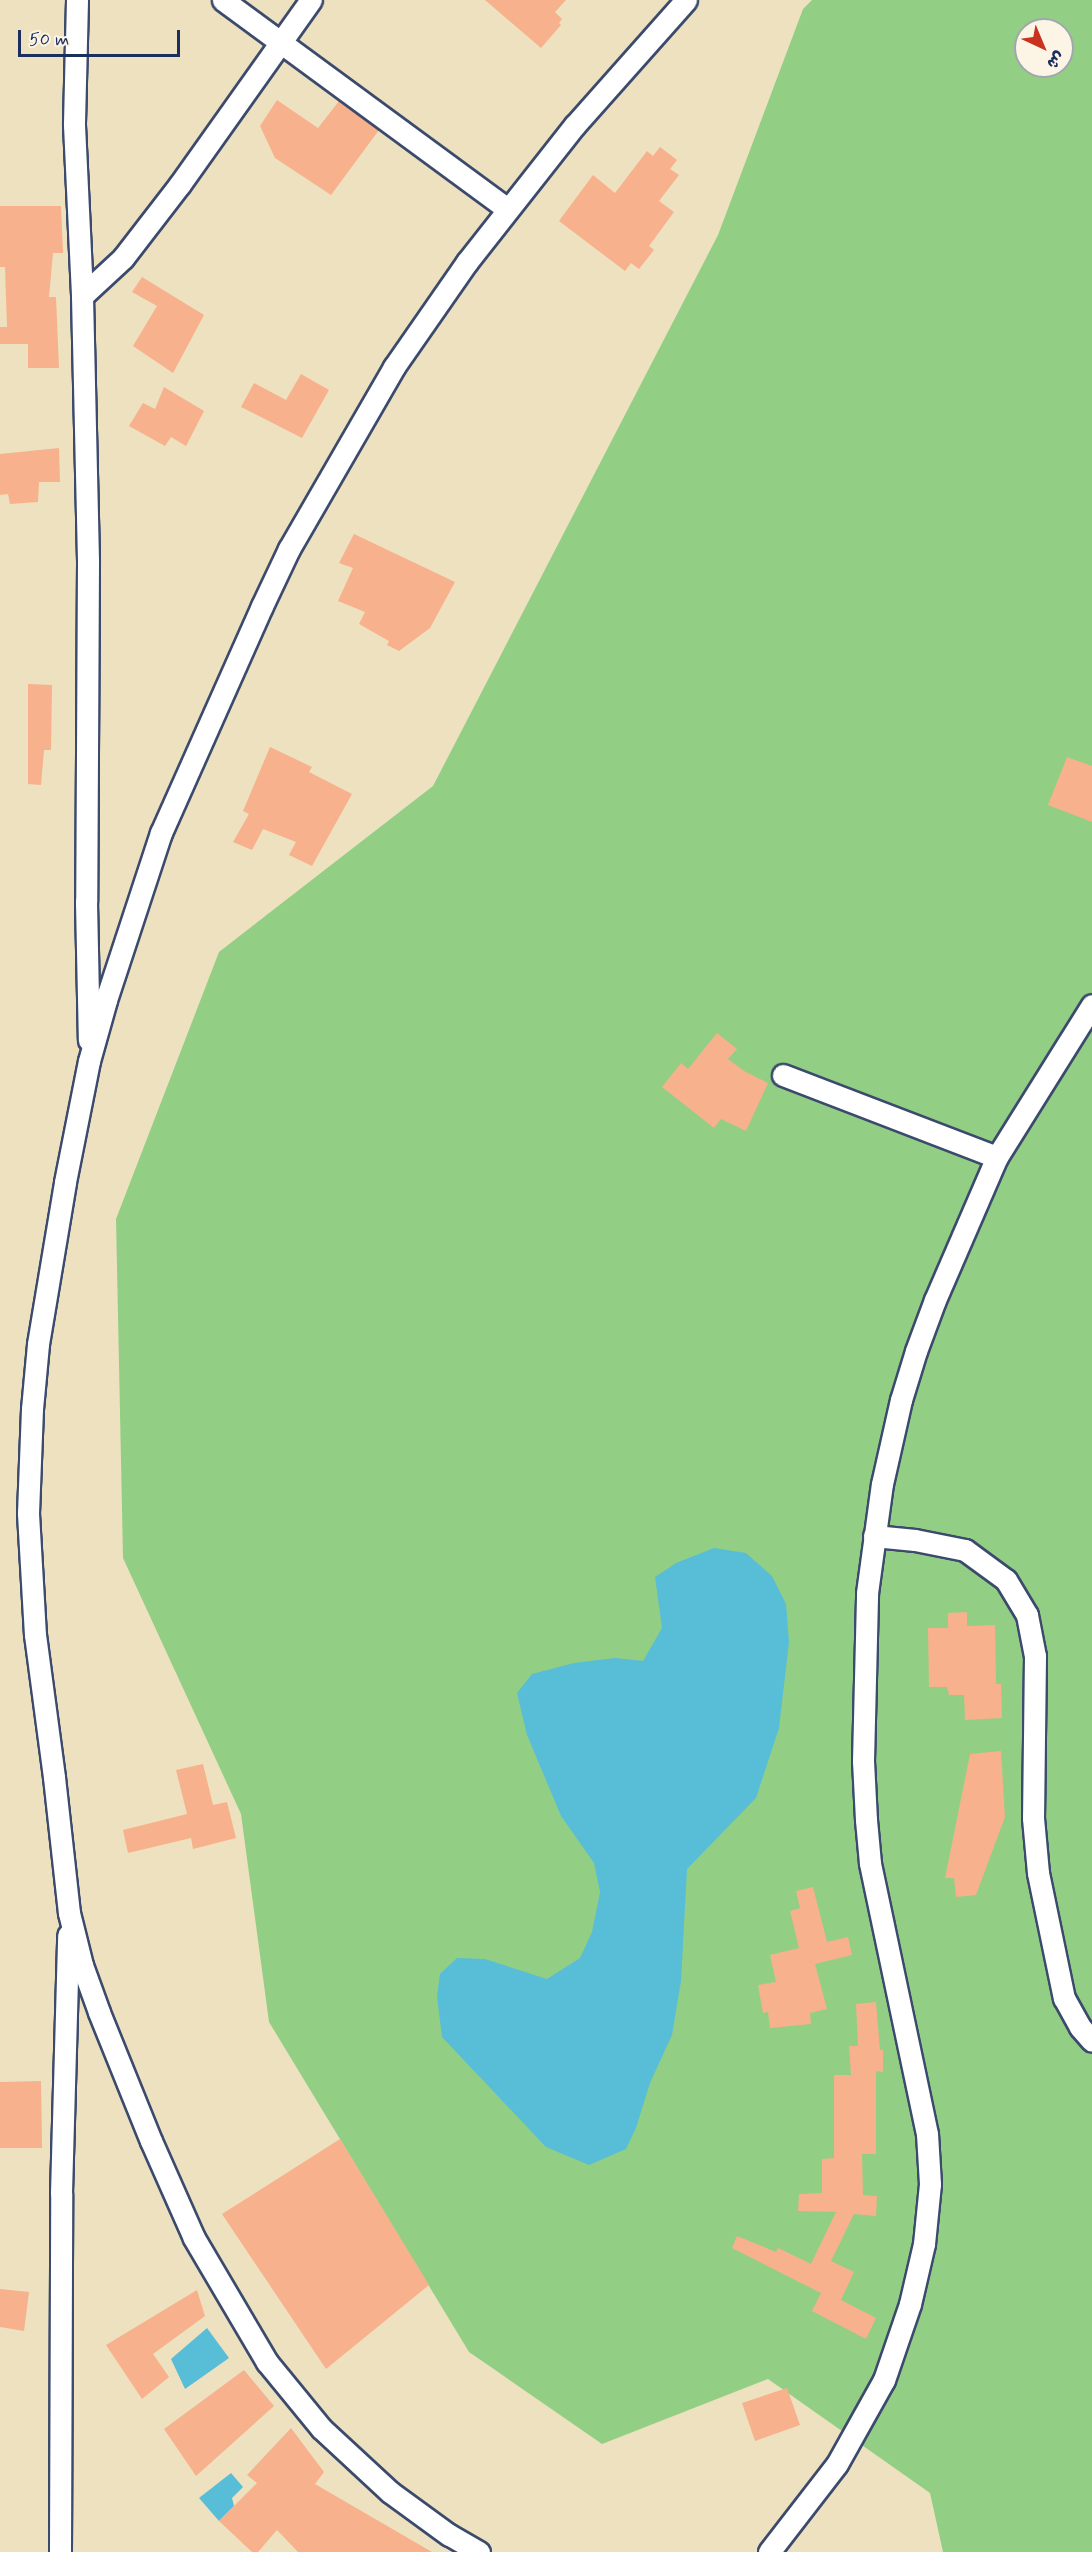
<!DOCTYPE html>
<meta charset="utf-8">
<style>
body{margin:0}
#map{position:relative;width:1092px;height:2552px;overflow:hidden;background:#eee1bf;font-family:Mynerve,"Playpen Sans Arabic",sans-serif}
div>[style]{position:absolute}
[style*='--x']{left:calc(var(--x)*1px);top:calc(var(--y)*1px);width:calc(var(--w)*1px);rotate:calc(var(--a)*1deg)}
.green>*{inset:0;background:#92cf84}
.water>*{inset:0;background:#58bdd6}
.building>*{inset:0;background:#f7b18c}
.roads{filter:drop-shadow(2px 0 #3b4a6d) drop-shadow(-2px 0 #3b4a6d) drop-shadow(0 2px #3b4a6d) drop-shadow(0 -2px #3b4a6d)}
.street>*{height:21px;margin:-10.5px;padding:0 10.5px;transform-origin:10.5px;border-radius:10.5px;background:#fff}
span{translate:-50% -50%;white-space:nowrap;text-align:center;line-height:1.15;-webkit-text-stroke:4.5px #fcf5e5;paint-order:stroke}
.north{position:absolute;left:1014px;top:18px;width:60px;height:60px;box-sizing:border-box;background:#fcf5e5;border:2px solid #a2a6af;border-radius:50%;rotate:136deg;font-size:16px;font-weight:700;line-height:24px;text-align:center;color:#1b2f5e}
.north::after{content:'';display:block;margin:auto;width:21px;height:27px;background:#c8321e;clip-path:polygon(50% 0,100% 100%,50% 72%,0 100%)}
.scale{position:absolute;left:18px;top:30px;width:162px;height:27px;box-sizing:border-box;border:3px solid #1b2f5e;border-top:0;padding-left:8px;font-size:18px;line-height:21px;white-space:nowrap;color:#1b2f5e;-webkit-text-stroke:4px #fcf5e5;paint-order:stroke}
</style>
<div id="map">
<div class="green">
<div style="clip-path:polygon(evenodd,812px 0,1092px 0,1092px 2552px,943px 2552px,930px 2493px,768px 2379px,602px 2444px,469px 2352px,269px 2022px,241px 1814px,123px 1558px,116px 1219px,219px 952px,433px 786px,718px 235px,803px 9px,812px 0,1026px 30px,1062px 30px,1062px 66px,1026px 66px,1026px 30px)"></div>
</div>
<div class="water">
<div style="clip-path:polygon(714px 1548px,746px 1553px,772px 1576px,786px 1604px,789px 1642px,779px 1728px,756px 1798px,687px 1869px,681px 1981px,672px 2035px,650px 2083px,636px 2128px,626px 2149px,589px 2165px,546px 2147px,442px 2037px,437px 1997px,440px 1974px,457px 1958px,485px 1959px,547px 1979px,580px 1958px,592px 1932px,600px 1892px,594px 1863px,561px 1816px,527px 1735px,517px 1693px,532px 1674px,574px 1663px,615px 1658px,643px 1661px,662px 1628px,655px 1577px,676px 1563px)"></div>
<div style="clip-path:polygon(207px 2328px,229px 2358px,185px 2389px,171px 2359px)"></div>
<div style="clip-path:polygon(231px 2473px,243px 2487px,232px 2498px,234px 2506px,219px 2521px,199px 2498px)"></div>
</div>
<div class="building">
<div style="clip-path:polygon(485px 0,566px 0,555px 12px,562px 19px,559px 23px,561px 25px,541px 48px)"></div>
<div style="clip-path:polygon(277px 100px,318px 128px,339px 101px,379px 130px,331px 195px,275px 158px,260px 126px)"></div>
<div style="clip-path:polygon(660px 147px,677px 160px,670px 169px,679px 175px,659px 201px,674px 212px,649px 246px,654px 250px,639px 269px,631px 263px,625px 271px,559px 221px,593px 175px,615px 193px,647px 151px,653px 156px)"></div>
<div style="clip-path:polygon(0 206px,61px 206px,63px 253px,53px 253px,49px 297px,56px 297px,59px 368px,28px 368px,28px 344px,0 344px,0 327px,7px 327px,5px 267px,0 267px)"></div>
<div style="clip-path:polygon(142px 277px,204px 315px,173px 373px,133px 346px,157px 306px,132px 292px)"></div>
<div style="clip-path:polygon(301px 374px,329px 390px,302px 438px,241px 407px,254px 383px,286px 400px)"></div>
<div style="clip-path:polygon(164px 387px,204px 411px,186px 446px,171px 437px,165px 446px,129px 426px,143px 403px,155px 409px)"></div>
<div style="clip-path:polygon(59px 448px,60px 482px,39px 482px,38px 502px,10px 504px,8px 494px,0 495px,0 454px)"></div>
<div style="clip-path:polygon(354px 534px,455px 582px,430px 628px,399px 651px,387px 645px,389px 641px,359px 624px,365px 612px,338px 601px,353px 568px,339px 563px)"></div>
<div style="clip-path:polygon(28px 684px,52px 685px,51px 750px,44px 750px,41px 785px,28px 784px)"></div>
<div style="clip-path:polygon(270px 747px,312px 767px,309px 772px,352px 794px,312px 866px,289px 855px,296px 842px,263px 829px,252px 850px,233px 842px,249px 814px,243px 811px)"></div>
<div style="clip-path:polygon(1067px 757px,1092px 766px,1092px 822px,1048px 805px)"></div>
<div style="clip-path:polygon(717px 1033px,737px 1049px,728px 1059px,744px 1071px,768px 1083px,746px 1131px,721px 1119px,714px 1128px,662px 1087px,681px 1063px,688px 1069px)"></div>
<div style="clip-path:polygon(967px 1612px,967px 1626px,995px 1625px,996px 1684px,1001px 1684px,1002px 1718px,965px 1720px,964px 1695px,949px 1695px,947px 1687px,929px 1687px,928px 1628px,948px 1628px,948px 1613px)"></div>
<div style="clip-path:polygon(1001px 1751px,1005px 1817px,976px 1895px,956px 1897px,954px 1878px,945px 1878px,970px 1754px)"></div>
<div style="clip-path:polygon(203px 1764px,213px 1805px,227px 1802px,236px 1838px,193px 1849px,191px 1838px,128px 1853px,123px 1830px,187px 1814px,176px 1770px)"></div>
<div style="clip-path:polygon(813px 1887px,827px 1942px,848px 1937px,852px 1955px,815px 1964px,827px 2009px,810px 2013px,811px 2024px,770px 2028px,768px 2012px,763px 2013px,758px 1985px,776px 1982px,770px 1955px,799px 1948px,790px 1911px,800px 1908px,796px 1891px)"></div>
<div style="clip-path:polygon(876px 2002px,880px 2050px,883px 2050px,883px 2072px,876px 2071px,876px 2154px,862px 2154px,863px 2195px,877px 2196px,876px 2216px,854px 2214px,831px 2261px,854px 2272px,841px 2300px,876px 2318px,866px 2339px,812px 2311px,821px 2293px,732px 2248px,737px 2236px,776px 2252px,778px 2248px,811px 2264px,836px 2212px,798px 2211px,799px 2194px,822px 2193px,822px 2159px,834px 2158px,834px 2075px,851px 2075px,849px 2046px,858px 2046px,856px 2004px)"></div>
<div style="clip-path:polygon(41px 2081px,42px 2148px,0 2148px,0 2082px)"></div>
<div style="clip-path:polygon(340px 2139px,429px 2285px,326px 2369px,222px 2214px)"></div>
<div style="clip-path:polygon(0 2289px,29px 2292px,24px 2331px,0 2327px)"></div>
<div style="clip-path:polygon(197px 2290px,205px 2316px,153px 2354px,169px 2377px,142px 2399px,106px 2345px)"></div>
<div style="clip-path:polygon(244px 2370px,274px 2406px,196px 2476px,164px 2429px)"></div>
<div style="clip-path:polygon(787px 2388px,800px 2425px,755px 2441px,742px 2403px)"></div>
<div style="clip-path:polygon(291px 2428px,324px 2472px,315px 2484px,432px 2552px,298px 2552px,277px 2530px,258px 2552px,252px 2552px,219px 2521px,257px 2483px,247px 2475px)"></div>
</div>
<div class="roads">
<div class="street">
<div style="--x:77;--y:0;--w:125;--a:91.4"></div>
<div style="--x:74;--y:125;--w:171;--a:87.3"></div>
<div style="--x:82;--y:296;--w:267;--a:88.7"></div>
<div style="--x:88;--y:563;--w:339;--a:90.3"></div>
<div style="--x:86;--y:902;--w:138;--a:88.8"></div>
<div style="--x:223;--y:0;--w:353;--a:36.3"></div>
<div style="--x:82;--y:296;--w:56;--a:-42.8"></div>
<div style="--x:123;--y:258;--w:93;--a:-52.4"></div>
<div style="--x:180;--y:184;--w:226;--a:-54.6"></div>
<div style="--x:783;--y:1075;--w:229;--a:21"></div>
<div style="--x:874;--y:1536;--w:41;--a:5.6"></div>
<div style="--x:915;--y:1540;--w:51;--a:11.3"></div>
<div style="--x:965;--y:1550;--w:51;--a:36.2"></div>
<div style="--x:1006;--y:1580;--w:41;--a:59"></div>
<div style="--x:1027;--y:1615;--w:42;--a:79"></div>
<div style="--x:1035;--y:1656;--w:162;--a:90.7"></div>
<div style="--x:1033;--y:1818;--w:55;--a:84.8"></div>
<div style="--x:1038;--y:1873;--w:128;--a:78.3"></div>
<div style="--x:1064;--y:1998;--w:33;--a:61"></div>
<div style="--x:1080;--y:2027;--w:18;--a:49"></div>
<div style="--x:60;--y:2552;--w:359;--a:-89.8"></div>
<div style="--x:61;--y:2193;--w:258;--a:-88.4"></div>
<div style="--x:479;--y:2552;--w:34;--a:-150"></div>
<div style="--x:449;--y:2535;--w:73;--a:-143.9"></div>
<div style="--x:390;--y:2492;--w:94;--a:-137.2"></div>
<div style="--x:321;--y:2428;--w:85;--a:-129.3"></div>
<div style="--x:267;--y:2362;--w:144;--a:-120.5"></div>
<div style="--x:194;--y:2238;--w:106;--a:-113.9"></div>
<div style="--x:151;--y:2141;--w:139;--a:-112"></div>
<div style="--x:99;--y:2012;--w:50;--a:-109.9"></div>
<div style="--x:82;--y:1965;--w:54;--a:-104"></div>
<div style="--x:69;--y:1913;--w:137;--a:-96.3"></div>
<div style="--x:54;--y:1777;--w:143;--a:-97.6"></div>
<div style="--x:35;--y:1635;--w:122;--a:-93.3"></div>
<div style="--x:28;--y:1513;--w:104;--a:-87.8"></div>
<div style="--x:32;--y:1409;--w:65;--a:-84.7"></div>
<div style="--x:38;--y:1344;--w:164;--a:-80.5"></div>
<div style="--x:65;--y:1182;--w:123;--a:-78.8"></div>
<div style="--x:89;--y:1061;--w:63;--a:-74.4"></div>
<div style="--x:106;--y:1000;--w:176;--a:-71.8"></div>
<div style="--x:161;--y:833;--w:248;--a:-66"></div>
<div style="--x:262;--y:606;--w:63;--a:-64.7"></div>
<div style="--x:289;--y:549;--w:210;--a:-60"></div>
<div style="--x:394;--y:367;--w:128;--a:-55.2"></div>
<div style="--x:467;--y:262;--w:174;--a:-51.8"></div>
<div style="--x:575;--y:125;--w:167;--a:-48.4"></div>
<div style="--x:769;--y:2552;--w:111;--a:-52.3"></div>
<div style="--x:837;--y:2464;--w:96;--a:-60.8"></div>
<div style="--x:884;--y:2380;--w:80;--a:-71.1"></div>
<div style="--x:910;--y:2304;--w:62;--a:-76.9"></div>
<div style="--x:924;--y:2244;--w:60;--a:-84.3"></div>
<div style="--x:930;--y:2184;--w:50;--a:-93.4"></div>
<div style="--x:927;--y:2134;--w:277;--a:-101.9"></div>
<div style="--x:870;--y:1863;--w:43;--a:-95.3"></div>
<div style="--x:866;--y:1820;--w:59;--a:-92.9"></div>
<div style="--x:863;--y:1761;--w:168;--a:-88.6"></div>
<div style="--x:867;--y:1593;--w:110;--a:-82.2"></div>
<div style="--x:882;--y:1484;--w:86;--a:-77.3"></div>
<div style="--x:901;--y:1400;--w:51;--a:-73"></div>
<div style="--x:916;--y:1351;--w:54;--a:-69.6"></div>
<div style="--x:935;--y:1300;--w:156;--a:-66.6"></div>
<div style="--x:997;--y:1157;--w:179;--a:-58"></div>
</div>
</div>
<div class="north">ش</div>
<div class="scale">50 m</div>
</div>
